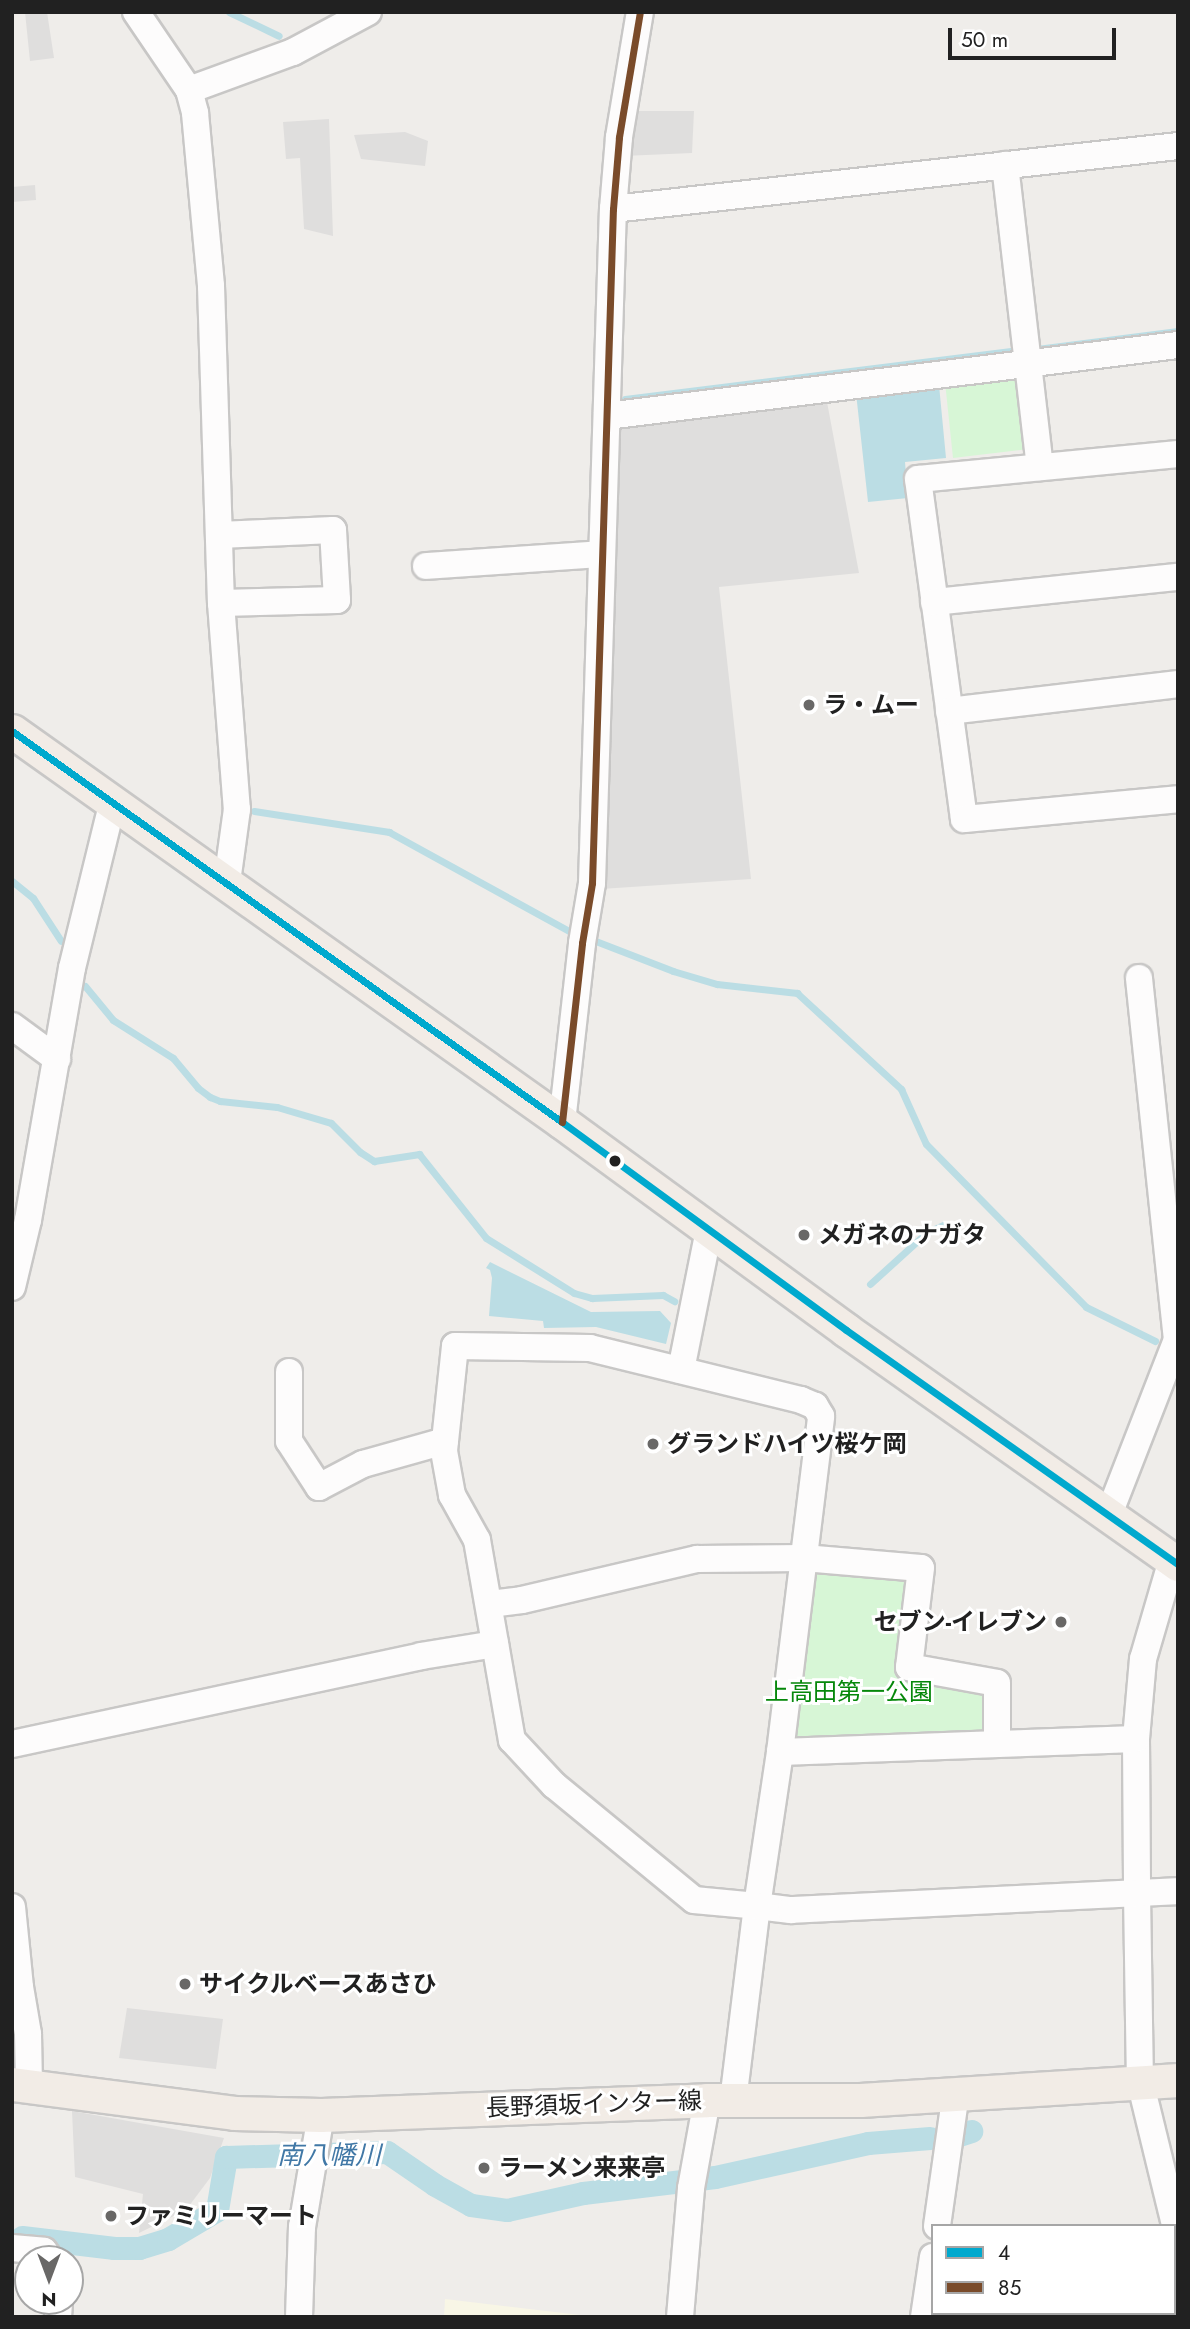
<!DOCTYPE html>
<meta charset="utf-8">
<style>
body{margin:0}
#map{position:relative;width:1190px;height:2329px;overflow:hidden;background:#efedea;font-family:Jost,"Noto Sans JP",sans-serif}
div>[style]{position:absolute}
[style*='--x']{left:calc(var(--x)*1px);top:calc(var(--y)*1px);width:calc(var(--w)*1px);rotate:calc(var(--a)*1deg)}
.education>*{inset:0;background:#f8f6e6}
.park>*{inset:0;background:#d7f6d6}
.parking>*{inset:0;background:#dfdedd}
.water>*{inset:0;background:#bbdde4}
.stream>*{height:7px;margin:-3.5px;padding:0 3.5px;transform-origin:3.5px;border-radius:3.5px;background:#bbdde4}
.canal>*{height:23px;margin:-11.5px;padding:0 11.5px;transform-origin:11.5px;border-radius:11.5px;background:#bbdde4}
.roads{filter:drop-shadow(2px 0 #c8c7c6) drop-shadow(-2px 0 #c8c7c6) drop-shadow(0 2px #c8c7c6) drop-shadow(0 -2px #c8c7c6)}
.minor>*{height:26px;margin:-13px;padding:0 13px;transform-origin:13px;border-radius:13px;background:#fdfcfc}
.major>*{height:33px;margin:-16.5px;padding:0 16.5px;transform-origin:16.5px;border-radius:16.5px;background:#f2ece6}
.bus-1>*{height:7px;margin:-3.5px;padding:0 3.5px;transform-origin:3.5px;border-radius:3.5px;background:#00a9ce}
.bus-2>*{height:7px;margin:-3.5px;padding:0 3.5px;transform-origin:3.5px;border-radius:3.5px;background:#7a4b2a}
.dots>*{width:19px;height:19px;translate:-50% -50%;box-sizing:border-box;border:4px solid #fff;border-radius:50%}
span{translate:-50% -50%;white-space:nowrap;text-align:center;line-height:1.15;-webkit-text-stroke:6px #fff;paint-order:stroke}
.poi-label{font-size:24px;color:#212121;font-weight:700}
.left{translate:0 -50%;text-align:left}
.right{translate:-100% -50%;text-align:right}
.park-label{font-size:24px;color:#06880b}
.street-label{font-size:24px;color:#212121}
.water-label{font-size:26px;color:#4178a6;font-style:italic}
.frame{position:absolute;inset:0;border:14px solid #212121;pointer-events:none}
.legend{position:absolute;left:931px;top:2224px;width:245px;height:91px;box-sizing:border-box;background:#fff;border:2px solid #a6a6a6;margin:0;padding:9px 12px;list-style:none;font-size:21px;color:#212121}
.legend li{display:flex;align-items:center;gap:14px;height:35px}
.legend b{width:35px;border:2px solid #a6a6a6}
.north{position:absolute;left:14px;top:2245px;width:70px;height:70px;box-sizing:border-box;background:#fff;border:2px solid #a6a6a6;border-radius:50%;rotate:180deg;font-size:19px;font-weight:700;line-height:28px;text-align:center;color:#212121}
.north::after{content:'';display:block;margin:auto;width:24px;height:32px;background:#696867;clip-path:polygon(50% 0,100% 100%,50% 72%,0 100%)}
.scale{position:absolute;left:948px;top:28px;width:168px;height:32px;box-sizing:border-box;border:4px solid #212121;border-top:0;padding-left:9px;font-size:21px;line-height:24px;white-space:nowrap;color:#212121;-webkit-text-stroke:5px #fff;paint-order:stroke}
</style>
<div id="map">
<div class="education">
<div style="clip-path:polygon(445px 2299px,597px 2317px,444px 2317px)"></div>
</div>
<div class="park">
<div style="clip-path:polygon(1021px 374px,1029px 449px,953px 458px,945px 382px)"></div>
<div style="clip-path:polygon(814px 1567px,909px 1575px,895px 1675px,986px 1689px,986px 1738px,793px 1743px)"></div>
</div>
<div class="parking">
<div style="clip-path:polygon(25px 12px,47px 12px,54px 58px,30px 61px)"></div>
<div style="clip-path:polygon(627px 111px,694px 111px,692px 153px,623px 156px)"></div>
<div style="clip-path:polygon(329px 119px,333px 236px,304px 229px,300px 158px,286px 159px,283px 122px)"></div>
<div style="clip-path:polygon(405px 132px,428px 141px,425px 166px,361px 159px,354px 135px)"></div>
<div style="clip-path:polygon(35px 185px,36px 200px,12px 202px,12px 187px)"></div>
<div style="clip-path:polygon(827px 402px,859px 573px,719px 587px,751px 879px,601px 889px,611px 426px)"></div>
<div style="clip-path:polygon(127px 2008px,223px 2019px,216px 2069px,119px 2058px)"></div>
<div style="clip-path:polygon(72px 2111px,224px 2138px,210px 2178px,186px 2210px,139px 2233px,143px 2194px,75px 2177px)"></div>
</div>
<div class="water">
<div style="clip-path:polygon(939px 385px,946px 458px,905px 462px,908px 498px,868px 502px,856px 393px)"></div>
<div style="clip-path:polygon(490px 1262px,591px 1312px,660px 1311px,671px 1323px,666px 1344px,596px 1327px,544px 1328px,543px 1321px,489px 1316px,492px 1278px,490px 1270px,486px 1268px)"></div>
</div>
<div class="stream">
<div style="--x:229;--y:12;--w:55;--a:25.6"></div>
<div style="--x:1037;--y:349;--w:142;--a:-7.3"></div>
<div style="--x:625;--y:399;--w:395;--a:-7.1"></div>
<div style="--x:254;--y:811;--w:137;--a:8.8"></div>
<div style="--x:389;--y:832;--w:208;--a:28.8"></div>
<div style="--x:12;--y:881;--w:27;--a:39"></div>
<div style="--x:33;--y:898;--w:51;--a:56.9"></div>
<div style="--x:593;--y:940;--w:86;--a:21.2"></div>
<div style="--x:673;--y:971;--w:46;--a:16.5"></div>
<div style="--x:717;--y:984;--w:81;--a:6.4"></div>
<div style="--x:797;--y:993;--w:142;--a:42.7"></div>
<div style="--x:901;--y:1089;--w:60;--a:65.6"></div>
<div style="--x:926;--y:1144;--w:228;--a:45.5"></div>
<div style="--x:1086;--y:1307;--w:77;--a:26.2"></div>
<div style="--x:85;--y:986;--w:44;--a:50.5"></div>
<div style="--x:113;--y:1020;--w:71;--a:32.3"></div>
<div style="--x:173;--y:1058;--w:39;--a:50"></div>
<div style="--x:198;--y:1088;--w:15;--a:37"></div>
<div style="--x:210;--y:1097;--w:11;--a:22"></div>
<div style="--x:220;--y:1101;--w:57;--a:6"></div>
<div style="--x:277;--y:1107;--w:56;--a:16.5"></div>
<div style="--x:331;--y:1123;--w:41;--a:45"></div>
<div style="--x:360;--y:1152;--w:17;--a:33"></div>
<div style="--x:374;--y:1161;--w:46;--a:-8.8"></div>
<div style="--x:419;--y:1154;--w:107;--a:51.4"></div>
<div style="--x:486;--y:1238;--w:104;--a:32"></div>
<div style="--x:574;--y:1293;--w:19;--a:16"></div>
<div style="--x:592;--y:1298;--w:71;--a:-2.4"></div>
<div style="--x:663;--y:1295;--w:13;--a:29"></div>
<div style="--x:870;--y:1284;--w:76;--a:-42.3"></div>
<div style="--x:926;--y:1233;--w:19;--a:-25"></div>
</div>
<div class="canal">
<div style="--x:959;--y:2135;--w:13;--a:-18"></div>
<div style="--x:22;--y:2237;--w:93;--a:6.8"></div>
<div style="--x:114;--y:2248;--w:25;--a:0"></div>
<div style="--x:139;--y:2248;--w:30;--a:-17"></div>
<div style="--x:168;--y:2239;--w:57;--a:-30.6"></div>
<div style="--x:217;--y:2210;--w:54;--a:-80.4"></div>
<div style="--x:226;--y:2157;--w:161;--a:-1.8"></div>
<div style="--x:387;--y:2152;--w:58;--a:34.5"></div>
<div style="--x:435;--y:2185;--w:41;--a:29.1"></div>
<div style="--x:471;--y:2205;--w:36;--a:8"></div>
<div style="--x:507;--y:2210;--w:78;--a:-12.6"></div>
<div style="--x:583;--y:2193;--w:133;--a:-6.9"></div>
<div style="--x:715;--y:2177;--w:157;--a:-12.5"></div>
<div style="--x:868;--y:2143;--w:62;--a:-4.6"></div>
</div>
<div class="roads">
<div class="minor">
<div style="--x:136;--y:12;--w:94;--a:55.8"></div>
<div style="--x:189;--y:90;--w:24;--a:75"></div>
<div style="--x:195;--y:113;--w:174;--a:84.7"></div>
<div style="--x:211;--y:286;--w:317;--a:88.2"></div>
<div style="--x:221;--y:603;--w:207;--a:85.6"></div>
<div style="--x:237;--y:809;--w:74;--a:97.8"></div>
<div style="--x:189;--y:90;--w:111;--a:-20.1"></div>
<div style="--x:293;--y:52;--w:85;--a:-28.1"></div>
<div style="--x:1005;--y:165;--w:304;--a:83.4"></div>
<div style="--x:613;--y:209;--w:569;--a:-6.36"></div>
<div style="--x:607;--y:416;--w:575;--a:-7.09"></div>
<div style="--x:1178;--y:454;--w:261;--a:174.5"></div>
<div style="--x:918;--y:479;--w:343;--a:82.3"></div>
<div style="--x:964;--y:819;--w:215;--a:-5.3"></div>
<div style="--x:219;--y:535;--w:114;--a:-2.5"></div>
<div style="--x:333;--y:530;--w:70;--a:86.7"></div>
<div style="--x:337;--y:600;--w:116;--a:178.5"></div>
<div style="--x:426;--y:566;--w:176;--a:-3.9"></div>
<div style="--x:934;--y:602;--w:245;--a:-5.9"></div>
<div style="--x:949;--y:711;--w:231;--a:-6.7"></div>
<div style="--x:12;--y:1026;--w:56;--a:36.3"></div>
<div style="--x:562;--y:1122;--w:180;--a:-83.6"></div>
<div style="--x:582;--y:943;--w:61;--a:-80.5"></div>
<div style="--x:592;--y:883;--w:674;--a:-88.22"></div>
<div style="--x:613;--y:209;--w:72;--a:-85.2"></div>
<div style="--x:619;--y:137;--w:127;--a:-80.5"></div>
<div style="--x:12;--y:1287;--w:69;--a:-76.6"></div>
<div style="--x:28;--y:1220;--w:256;--a:-80.1"></div>
<div style="--x:72;--y:968;--w:172;--a:-76.2"></div>
<div style="--x:681;--y:1370;--w:143;--a:-78.7"></div>
<div style="--x:289;--y:1372;--w:69;--a:90"></div>
<div style="--x:289;--y:1441;--w:55;--a:56.9"></div>
<div style="--x:319;--y:1487;--w:50;--a:-27.6"></div>
<div style="--x:363;--y:1464;--w:85;--a:-15.7"></div>
<div style="--x:1109;--y:1514;--w:187;--a:-68.7"></div>
<div style="--x:1177;--y:1340;--w:364;--a:-96"></div>
<div style="--x:1172;--y:1560;--w:103;--a:106.3"></div>
<div style="--x:1143;--y:1659;--w:80;--a:95"></div>
<div style="--x:1136;--y:1739;--w:155;--a:89.6"></div>
<div style="--x:1137;--y:1894;--w:187;--a:89.1"></div>
<div style="--x:1140;--y:2081;--w:161;--a:76.3"></div>
<div style="--x:490;--y:1604;--w:32;--a:-7"></div>
<div style="--x:522;--y:1600;--w:180;--a:-13.2"></div>
<div style="--x:697;--y:1559;--w:107;--a:-0.5"></div>
<div style="--x:804;--y:1558;--w:117;--a:4.9"></div>
<div style="--x:921;--y:1568;--w:100;--a:96.9"></div>
<div style="--x:909;--y:1667;--w:89;--a:10.3"></div>
<div style="--x:997;--y:1683;--w:61;--a:90"></div>
<div style="--x:12;--y:1744;--w:418;--a:-12.1"></div>
<div style="--x:421;--y:1656;--w:75;--a:-9.2"></div>
<div style="--x:780;--y:1752;--w:356;--a:-2.1"></div>
<div style="--x:12;--y:1907;--w:80;--a:84.3"></div>
<div style="--x:20;--y:1987;--w:48;--a:80.3"></div>
<div style="--x:28;--y:2034;--w:53;--a:88.9"></div>
<div style="--x:733;--y:2101;--w:196;--a:-83"></div>
<div style="--x:757;--y:1906;--w:156;--a:-81.5"></div>
<div style="--x:780;--y:1752;--w:338;--a:-83"></div>
<div style="--x:821;--y:1416;--w:12;--a:-121"></div>
<div style="--x:815;--y:1406;--w:15;--a:-157"></div>
<div style="--x:801;--y:1400;--w:217;--a:-166.2"></div>
<div style="--x:590;--y:1348;--w:135;--a:-179.2"></div>
<div style="--x:455;--y:1346;--w:106;--a:96"></div>
<div style="--x:444;--y:1451;--w:45;--a:79.7"></div>
<div style="--x:452;--y:1495;--w:51;--a:60.9"></div>
<div style="--x:477;--y:1540;--w:203;--a:80.1"></div>
<div style="--x:512;--y:1740;--w:62;--a:47"></div>
<div style="--x:554;--y:1785;--w:181;--a:39.4"></div>
<div style="--x:694;--y:1900;--w:63;--a:5.4"></div>
<div style="--x:757;--y:1906;--w:34;--a:7"></div>
<div style="--x:791;--y:1910;--w:387;--a:-2.8"></div>
<div style="--x:937;--y:2226;--w:134;--a:-81.9"></div>
<div style="--x:12;--y:2248;--w:32;--a:5"></div>
<div style="--x:44;--y:2251;--w:10;--a:53"></div>
<div style="--x:58;--y:2317;--w:16;--a:-86"></div>
<div style="--x:299;--y:2317;--w:90;--a:-88.1"></div>
<div style="--x:302;--y:2227;--w:114;--a:-80.4"></div>
<div style="--x:680;--y:2317;--w:129;--a:-85.1"></div>
<div style="--x:691;--y:2188;--w:89;--a:-79.7"></div>
<div style="--x:924;--y:2317;--w:61;--a:-81.5"></div>
</div>
<div class="major">
<div style="--x:12;--y:731;--w:675;--a:35.41"></div>
<div style="--x:562;--y:1122;--w:352;--a:36.2"></div>
<div style="--x:846;--y:1330;--w:406;--a:35.2"></div>
<div style="--x:12;--y:2084;--w:224;--a:7.4"></div>
<div style="--x:234;--y:2113;--w:87;--a:1.3"></div>
<div style="--x:321;--y:2115;--w:386;--a:-2.2"></div>
<div style="--x:707;--y:2100;--w:153;--a:0"></div>
<div style="--x:860;--y:2100;--w:319;--a:-3.6"></div>
</div>
</div>
<div class="bus-1">
<div style="--x:12;--y:731;--w:675;--a:35.41"></div>
<div style="--x:562;--y:1122;--w:352;--a:36.2"></div>
<div style="--x:846;--y:1330;--w:406;--a:35.2"></div>
</div>
<div class="bus-2">
<div style="--x:562;--y:1122;--w:180;--a:-83.6"></div>
<div style="--x:582;--y:943;--w:61;--a:-80.5"></div>
<div style="--x:592;--y:883;--w:674;--a:-88.22"></div>
<div style="--x:613;--y:209;--w:72;--a:-85.2"></div>
<div style="--x:619;--y:137;--w:127;--a:-80.5"></div>
</div>
<div class="dots">
<div style="left:809px;top:705px;background:#696867"></div>
<div style="left:615px;top:1161px;background:#212121"></div>
<div style="left:804px;top:1235px;background:#696867"></div>
<div style="left:653px;top:1444px;background:#696867"></div>
<div style="left:1061px;top:1622px;background:#696867"></div>
<div style="left:185px;top:1984px;background:#696867"></div>
<div style="left:484px;top:2168px;background:#696867"></div>
<div style="left:111px;top:2216px;background:#696867"></div>
</div>
<div class="poi-label">
<span class="left" style="left:823px;top:705px">ラ・ムー</span>
<span class="left" style="left:818px;top:1235px">メガネのナガタ</span>
<span class="left" style="left:667px;top:1444px">グランドハイツ桜ケ岡</span>
<span class="right" style="left:1047px;top:1622px">セブン-イレブン</span>
<span class="left" style="left:199px;top:1984px">サイクルベースあさひ</span>
<span class="left" style="left:498px;top:2168px">ラーメン来来亭</span>
<span class="left" style="left:125px;top:2216px">ファミリーマート</span>
</div>
<div class="park-label">
<span style="left:849px;top:1692px">上高田第一公園</span>
</div>
<div class="street-label">
<span style="left:594px;top:2104px;rotate:-2deg">長野須坂インター線</span>
</div>
<div class="water-label">
<span style="left:329px;top:2156px">南八幡川</span>
</div>
<div class="frame"></div>
<ul class="legend">
<li><b style="height:9px;background:#00a9ce"></b>4</li>
<li><b style="height:9px;background:#7a4b2a"></b>85</li>
</ul>
<div class="north">N</div>
<div class="scale">50 m</div>
</div>
